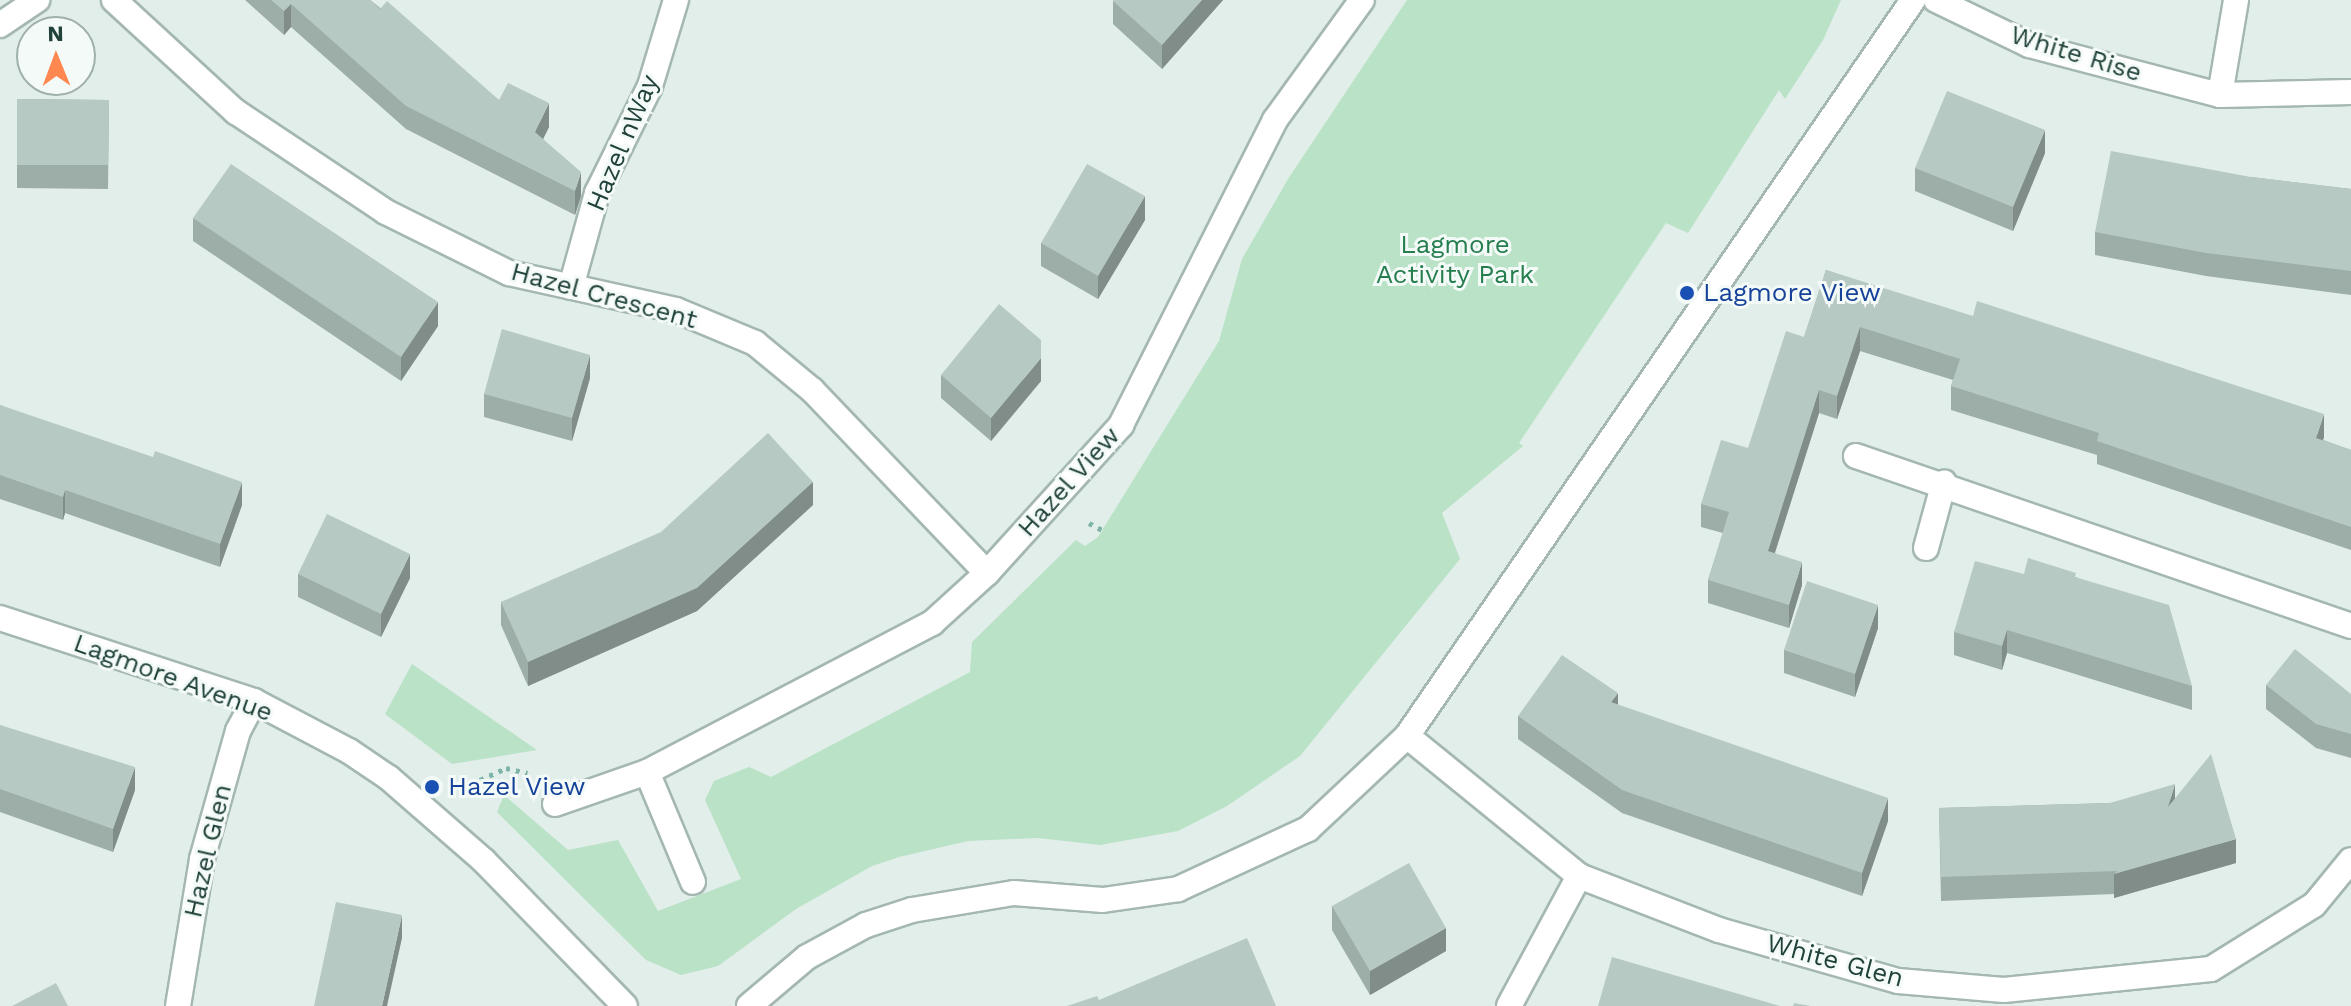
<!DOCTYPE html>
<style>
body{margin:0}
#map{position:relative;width:2351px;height:1006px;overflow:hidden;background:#e2eeea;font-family:"Work Sans",sans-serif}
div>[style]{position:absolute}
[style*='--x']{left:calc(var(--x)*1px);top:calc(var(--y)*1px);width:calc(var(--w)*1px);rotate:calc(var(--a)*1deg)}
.green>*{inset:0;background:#b9e2c7}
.path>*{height:5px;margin-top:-2.5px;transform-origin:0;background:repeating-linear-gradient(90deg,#7fb5a9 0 4px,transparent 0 10px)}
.roads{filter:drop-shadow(2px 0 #a4b7b2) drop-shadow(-2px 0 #a4b7b2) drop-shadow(0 2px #a4b7b2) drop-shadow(0 -2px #a4b7b2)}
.street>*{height:24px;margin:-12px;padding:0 12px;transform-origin:12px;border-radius:12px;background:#fff}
.wall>*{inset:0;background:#9dada8}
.shaded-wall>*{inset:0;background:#808d88}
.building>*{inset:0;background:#b7c9c3}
.dots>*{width:22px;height:22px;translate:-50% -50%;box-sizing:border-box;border:4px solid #f4faf7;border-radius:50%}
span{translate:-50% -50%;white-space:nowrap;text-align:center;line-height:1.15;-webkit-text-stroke:6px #f4faf7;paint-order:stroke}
.street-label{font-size:26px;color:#20423b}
.park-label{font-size:26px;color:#257e4e}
.transit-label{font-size:26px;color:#164399}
.left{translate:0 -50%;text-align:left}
.north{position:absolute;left:16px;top:16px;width:80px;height:80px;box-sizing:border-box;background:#f4faf7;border:2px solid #9fb0ac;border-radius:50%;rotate:359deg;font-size:22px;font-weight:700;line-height:32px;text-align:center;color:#20423b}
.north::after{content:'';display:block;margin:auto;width:28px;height:36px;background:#ff8850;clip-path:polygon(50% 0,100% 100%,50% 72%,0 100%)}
</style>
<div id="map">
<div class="green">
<div style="clip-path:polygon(1407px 0,1841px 0,1823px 40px,1785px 99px,1779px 90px,1688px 233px,1666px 223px,1519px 443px,1523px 446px,1442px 513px,1460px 559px,1300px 756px,1227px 806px,1178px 831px,1100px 845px,1038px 838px,968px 841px,899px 857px,872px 866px,796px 909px,718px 966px,681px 975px,646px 960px,497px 812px,504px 795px,568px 850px,618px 840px,658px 911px,741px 879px,705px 800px,714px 781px,749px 767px,771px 777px,970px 672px,972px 642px,1076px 540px,1085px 546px,1098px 537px,1219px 341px,1242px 259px,1288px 179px)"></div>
<div style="clip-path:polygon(412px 664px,537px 750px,452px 764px,385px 714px)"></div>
</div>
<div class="path">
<div style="--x:1089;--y:523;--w:15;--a:28"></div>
<div style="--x:462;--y:788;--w:48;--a:-24.4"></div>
<div style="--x:506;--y:768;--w:22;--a:13"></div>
</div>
<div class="roads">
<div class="street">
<div style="--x:114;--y:0;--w:166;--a:42.6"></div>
<div style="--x:236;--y:112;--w:180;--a:33.7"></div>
<div style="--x:386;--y:212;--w:137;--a:26.4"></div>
<div style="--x:509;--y:273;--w:171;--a:12.5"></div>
<div style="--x:676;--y:310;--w:86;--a:22.7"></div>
<div style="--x:755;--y:343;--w:74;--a:39.5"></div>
<div style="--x:812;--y:390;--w:253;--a:46.3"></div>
<div style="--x:1936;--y:0;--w:103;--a:25.8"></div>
<div style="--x:2029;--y:45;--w:197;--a:14.7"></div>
<div style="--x:2220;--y:95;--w:131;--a:-1.3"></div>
<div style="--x:0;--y:25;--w:45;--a:-34"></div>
<div style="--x:2220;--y:95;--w:96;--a:-80.4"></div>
<div style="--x:571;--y:287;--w:98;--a:-74.5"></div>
<div style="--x:597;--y:193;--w:119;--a:-63.6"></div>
<div style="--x:650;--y:86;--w:90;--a:-73.2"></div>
<div style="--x:1856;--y:456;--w:523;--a:18.95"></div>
<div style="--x:1926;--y:548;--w:68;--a:-74.7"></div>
<div style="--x:0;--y:618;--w:267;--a:18.1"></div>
<div style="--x:254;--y:701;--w:107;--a:27.8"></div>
<div style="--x:349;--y:751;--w:48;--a:34"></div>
<div style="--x:389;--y:778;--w:126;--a:41.1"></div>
<div style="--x:484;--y:861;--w:202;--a:45.8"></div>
<div style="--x:1407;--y:736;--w:222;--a:39.1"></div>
<div style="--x:1579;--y:876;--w:150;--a:21.1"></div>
<div style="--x:1719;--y:930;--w:186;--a:15.9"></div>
<div style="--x:1898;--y:981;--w:106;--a:4.9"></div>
<div style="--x:2004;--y:990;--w:208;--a:-5.8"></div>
<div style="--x:2211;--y:969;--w:121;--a:-31.9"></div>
<div style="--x:2314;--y:905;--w:58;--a:-50.6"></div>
<div style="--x:647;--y:772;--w:119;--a:67.3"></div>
<div style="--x:555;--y:804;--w:97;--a:-19.2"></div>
<div style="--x:647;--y:772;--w:322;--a:-27.6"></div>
<div style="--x:932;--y:623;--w:74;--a:-42.3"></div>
<div style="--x:987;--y:573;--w:200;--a:-47.8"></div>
<div style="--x:1121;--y:425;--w:342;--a:-63.2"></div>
<div style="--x:1275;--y:120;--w:148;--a:-54.1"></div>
<div style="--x:178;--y:1006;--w:149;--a:-80.7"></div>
<div style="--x:202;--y:859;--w:133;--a:-74.3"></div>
<div style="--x:238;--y:731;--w:34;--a:-62"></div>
<div style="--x:749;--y:1006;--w:76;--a:-40.2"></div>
<div style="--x:807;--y:957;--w:67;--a:-28.5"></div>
<div style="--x:866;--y:925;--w:48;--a:-18.1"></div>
<div style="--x:912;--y:910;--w:103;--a:-9.5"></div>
<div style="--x:1014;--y:893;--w:89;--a:4.5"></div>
<div style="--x:1103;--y:900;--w:76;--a:-8.3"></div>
<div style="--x:1178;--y:889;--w:143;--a:-24.8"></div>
<div style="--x:1308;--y:829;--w:136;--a:-43.2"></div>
<div style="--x:1407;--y:736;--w:893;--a:-55.49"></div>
<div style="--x:1509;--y:1006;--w:148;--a:-61.7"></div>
</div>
</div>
<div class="wall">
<div style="clip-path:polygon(245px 0,370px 0,499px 100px,549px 127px,543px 139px,581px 196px,575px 215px,406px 129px,291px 27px,284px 35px)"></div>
<div style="clip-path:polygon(1223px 0,1162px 69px,1113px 24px,1113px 1px)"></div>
<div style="clip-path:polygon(17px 99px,109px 100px,108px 189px,17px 188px)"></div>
<div style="clip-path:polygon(2045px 153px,2013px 231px,1915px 191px,1915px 168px)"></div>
<div style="clip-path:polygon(2251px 177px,2351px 189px,2351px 295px,2206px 276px,2095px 255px,2095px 232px)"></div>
<div style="clip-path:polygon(193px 218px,438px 326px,401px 381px,193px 241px)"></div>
<div style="clip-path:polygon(1145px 220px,1098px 299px,1041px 266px,1041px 243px)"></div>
<div style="clip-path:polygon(1826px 270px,2324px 437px,2323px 440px,2351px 450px,2351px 550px,2097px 464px,2097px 455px,1951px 410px,1951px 386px,1953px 380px,1860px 351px,1837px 419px,1819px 413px,1775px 553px,1802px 585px,1789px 628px,1708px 603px,1708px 580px,1723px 533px,1701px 527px,1701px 504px,1748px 448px,1804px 337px)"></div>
<div style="clip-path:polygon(941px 375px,1041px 381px,991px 441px,941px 398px)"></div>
<div style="clip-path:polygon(590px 378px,572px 441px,484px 417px,484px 394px)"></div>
<div style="clip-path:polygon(0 405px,242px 505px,220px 567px,65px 513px,63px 520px,0 499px)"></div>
<div style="clip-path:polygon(813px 505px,697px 611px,528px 686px,501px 625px,501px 602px)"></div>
<div style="clip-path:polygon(298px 574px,410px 578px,381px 637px,298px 597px)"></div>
<div style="clip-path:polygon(2024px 574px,2076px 577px,2192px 686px,2192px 710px,2007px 653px,2002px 670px,1954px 655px,1954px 632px)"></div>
<div style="clip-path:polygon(1878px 628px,1855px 697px,1784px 673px,1784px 650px)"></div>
<div style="clip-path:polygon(2266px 685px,2351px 694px,2351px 758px,2316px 748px,2266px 709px)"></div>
<div style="clip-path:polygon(1618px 705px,1888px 821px,1862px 896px,1622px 813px,1518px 739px,1518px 716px)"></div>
<div style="clip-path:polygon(0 725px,135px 790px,113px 852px,0 812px)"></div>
<div style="clip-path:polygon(2175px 798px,2236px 863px,2114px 898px,2114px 894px,1941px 901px,1939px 808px,2110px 803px)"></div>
<div style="clip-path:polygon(1332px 906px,1446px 951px,1370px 995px,1332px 930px)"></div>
</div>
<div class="shaded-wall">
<div style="clip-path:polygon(1202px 0,1223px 0,1162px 69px,1162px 45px)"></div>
<div style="clip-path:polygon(291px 4px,291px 27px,284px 35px,284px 11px)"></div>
<div style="clip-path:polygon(549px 103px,549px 127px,535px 155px,535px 132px)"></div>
<div style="clip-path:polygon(2045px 130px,2045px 153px,2013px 231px,2013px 207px)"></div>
<div style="clip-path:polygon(581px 172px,581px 196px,575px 215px,575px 191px)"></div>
<div style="clip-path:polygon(1145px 196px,1145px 220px,1098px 299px,1098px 276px)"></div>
<div style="clip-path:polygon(438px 302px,438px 326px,401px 381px,401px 357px)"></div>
<div style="clip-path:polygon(1860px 327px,1860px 351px,1837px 419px,1837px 396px)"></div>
<div style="clip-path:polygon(590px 355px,590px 378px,572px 441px,572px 418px)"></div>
<div style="clip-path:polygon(1041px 358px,1041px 381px,991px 441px,991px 418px)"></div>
<div style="clip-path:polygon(1819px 390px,1819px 413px,1768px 574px,1768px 551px)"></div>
<div style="clip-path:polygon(2324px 414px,2324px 437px,2316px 461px,2316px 438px)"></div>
<div style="clip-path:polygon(242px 482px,242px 505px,220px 567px,220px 544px)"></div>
<div style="clip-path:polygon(813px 482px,813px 505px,697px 611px,528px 686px,528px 662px)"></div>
<div style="clip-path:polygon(65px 490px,65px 513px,63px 520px,63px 497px)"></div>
<div style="clip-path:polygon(410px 554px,410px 578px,381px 637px,381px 614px)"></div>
<div style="clip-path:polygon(1802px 562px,1802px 585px,1789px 628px,1789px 605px)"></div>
<div style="clip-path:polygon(1878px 605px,1878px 628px,1855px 697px,1855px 674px)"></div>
<div style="clip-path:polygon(2007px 630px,2007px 653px,2002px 670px,2002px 646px)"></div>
<div style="clip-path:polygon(1618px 693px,1618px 716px,1611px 702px)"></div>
<div style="clip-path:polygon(135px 767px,135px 790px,113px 852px,113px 829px)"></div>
<div style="clip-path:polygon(2175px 784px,2175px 807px,2168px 807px)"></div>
<div style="clip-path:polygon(1888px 798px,1888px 821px,1862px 896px,1862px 873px)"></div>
<div style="clip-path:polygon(2236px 839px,2236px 863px,2114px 898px,2114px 874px)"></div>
<div style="clip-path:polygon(402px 915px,402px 938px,387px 1006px,382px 1006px)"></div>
<div style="clip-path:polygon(1446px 928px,1446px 951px,1370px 995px,1370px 971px)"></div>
</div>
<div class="building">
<div style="clip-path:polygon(271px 0,370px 0,380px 9px,387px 1px,499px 100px,508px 83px,549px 103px,535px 132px,581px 172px,575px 191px,406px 106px,291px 4px,284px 11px)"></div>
<div style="clip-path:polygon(1113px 0,1202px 0,1162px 45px,1113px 1px)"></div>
<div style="clip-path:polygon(1947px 91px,2045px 130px,2013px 207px,1915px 168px)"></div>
<div style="clip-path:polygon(17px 99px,109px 100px,108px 165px,17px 165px)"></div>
<div style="clip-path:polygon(2111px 151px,2251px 177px,2351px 189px,2351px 271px,2206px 253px,2095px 232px)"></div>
<div style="clip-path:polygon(231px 164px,438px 302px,401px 357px,193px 218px)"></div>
<div style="clip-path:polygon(1087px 164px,1145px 196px,1098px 276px,1041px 243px)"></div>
<div style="clip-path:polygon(1826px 270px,1973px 316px,1977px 301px,2324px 414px,2316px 438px,2351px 450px,2351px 527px,2097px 441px,2099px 433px,1951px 386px,1960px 359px,1860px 327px,1837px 396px,1819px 390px,1768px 551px,1802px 562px,1789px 605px,1708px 580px,1729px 512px,1701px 504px,1721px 440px,1748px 448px,1786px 331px,1804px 337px)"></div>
<div style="clip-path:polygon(999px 304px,1041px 340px,1041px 358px,991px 418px,941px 375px)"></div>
<div style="clip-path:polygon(502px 329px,590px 355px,572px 418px,484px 394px)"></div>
<div style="clip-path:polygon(0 405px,153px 457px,155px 451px,242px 482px,220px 544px,65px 490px,63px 497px,0 475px)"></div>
<div style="clip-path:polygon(768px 433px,813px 482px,697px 588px,528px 662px,501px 602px,661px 532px)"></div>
<div style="clip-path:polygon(327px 514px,410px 554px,381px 614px,298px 574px)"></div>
<div style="clip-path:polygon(2028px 558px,2076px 573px,2075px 577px,2169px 605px,2192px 686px,2007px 630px,2002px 646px,1954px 632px,1975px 561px,2024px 574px)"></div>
<div style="clip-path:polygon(1807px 581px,1878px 605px,1855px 674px,1784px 650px)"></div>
<div style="clip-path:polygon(2295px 649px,2351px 694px,2351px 734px,2316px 724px,2266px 685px)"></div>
<div style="clip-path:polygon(1562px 655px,1618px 693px,1611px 702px,1888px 798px,1862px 873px,1622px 790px,1518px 716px)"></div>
<div style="clip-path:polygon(0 725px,135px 767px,113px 829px,0 789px)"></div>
<div style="clip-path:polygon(2211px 754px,2236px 839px,2114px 874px,2117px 871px,1941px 877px,1939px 808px,2110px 803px,2175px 784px,2168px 807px)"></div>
<div style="clip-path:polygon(1409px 863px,1446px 928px,1370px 971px,1332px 906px)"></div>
<div style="clip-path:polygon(336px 902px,402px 915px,382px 1006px,314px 1006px)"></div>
<div style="clip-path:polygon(1247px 938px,1276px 1006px,1067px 1006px,1097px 996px,1099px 1000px)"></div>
<div style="clip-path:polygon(1612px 957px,1780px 1006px,1598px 1006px)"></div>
<div style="clip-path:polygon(56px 983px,68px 1006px,12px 1006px)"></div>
<div style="clip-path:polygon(1794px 1003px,1811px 1006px,1793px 1006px)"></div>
</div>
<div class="dots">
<div style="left:1687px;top:293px;background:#1a4fb4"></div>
<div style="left:432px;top:787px;background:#1a4fb4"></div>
</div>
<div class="street-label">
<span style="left:2076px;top:54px;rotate:17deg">White Rise</span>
<span style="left:623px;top:143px;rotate:-67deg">Hazel nWay</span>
<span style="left:604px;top:296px;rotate:15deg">Hazel Crescent</span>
<span style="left:1069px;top:482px;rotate:-48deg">Hazel View</span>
<span style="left:173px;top:678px;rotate:20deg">Lagmore Avenue</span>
<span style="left:208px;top:851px;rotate:-77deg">Hazel Glen</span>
<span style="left:1835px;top:961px;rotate:15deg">White Glen</span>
</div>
<div class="park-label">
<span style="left:1455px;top:260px">Lagmore<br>Activity Park</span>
</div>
<div class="transit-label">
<span class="left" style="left:1703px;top:293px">Lagmore View</span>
<span class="left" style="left:448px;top:787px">Hazel View</span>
</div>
<div class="north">N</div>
</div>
